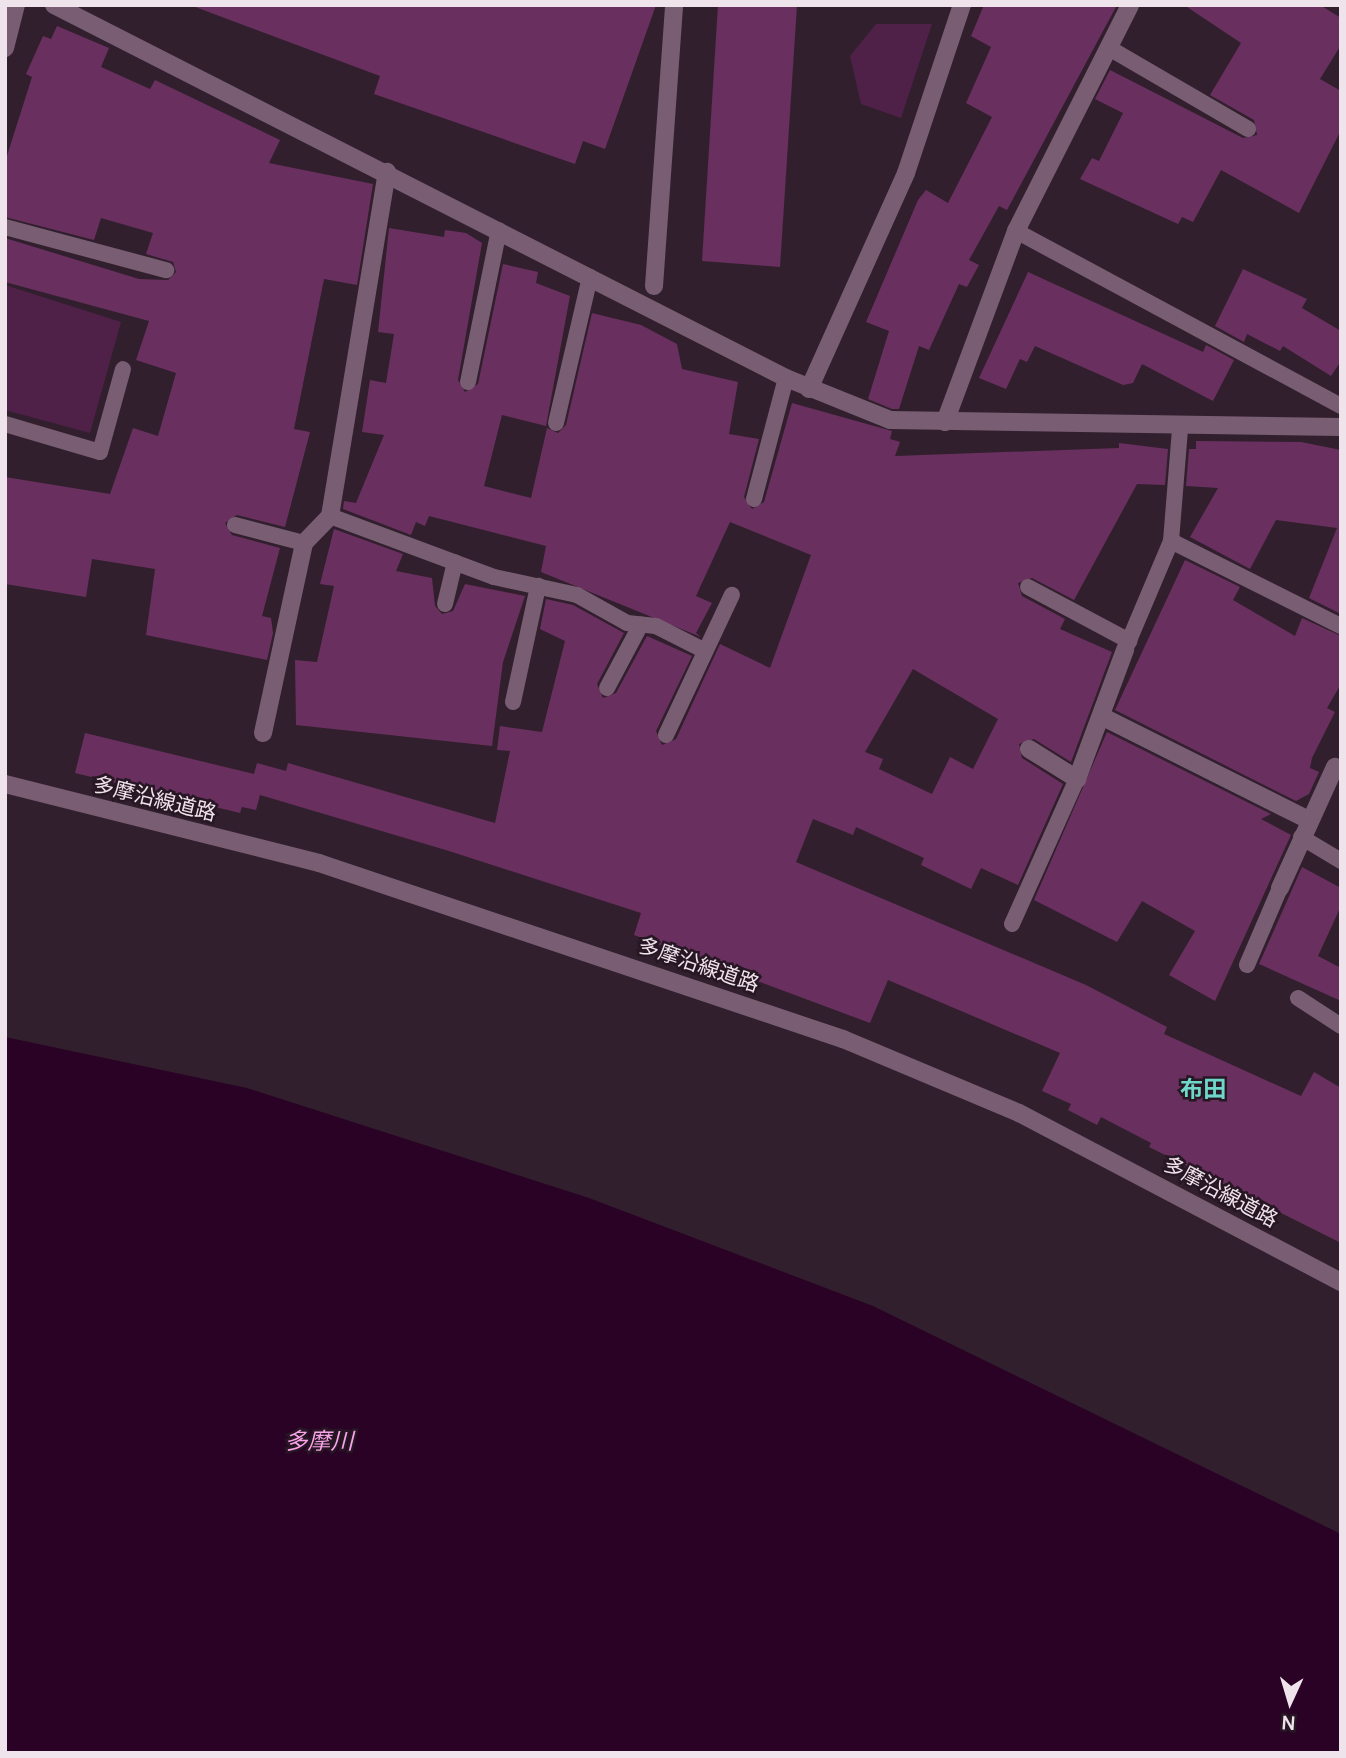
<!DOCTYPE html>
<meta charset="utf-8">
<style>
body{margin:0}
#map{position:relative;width:1346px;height:1758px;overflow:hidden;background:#311f2d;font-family:Manrope,"Noto Sans JP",sans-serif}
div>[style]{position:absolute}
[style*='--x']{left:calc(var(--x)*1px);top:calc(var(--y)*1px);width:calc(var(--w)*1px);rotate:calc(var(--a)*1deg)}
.green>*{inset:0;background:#502148}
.water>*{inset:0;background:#2a0225}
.building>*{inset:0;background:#69305f}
.service>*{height:16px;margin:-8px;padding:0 8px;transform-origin:8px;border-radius:8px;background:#795e73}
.pedestrian>*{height:18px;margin:-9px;padding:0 9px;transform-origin:9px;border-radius:9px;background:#795e73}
.minor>*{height:18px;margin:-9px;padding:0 9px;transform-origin:9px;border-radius:9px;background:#795e73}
.tertiary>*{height:18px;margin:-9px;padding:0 9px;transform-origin:9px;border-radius:9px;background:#795e73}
span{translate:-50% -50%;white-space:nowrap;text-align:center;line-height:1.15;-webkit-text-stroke:5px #271623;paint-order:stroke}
.street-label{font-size:21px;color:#efe3ec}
.neighbourhood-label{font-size:23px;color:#6ed7ca;font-weight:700}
.water-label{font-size:23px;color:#f9a3e8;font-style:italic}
.frame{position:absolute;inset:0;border:7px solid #efe3ec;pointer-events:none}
.north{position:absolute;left:1255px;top:1667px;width:70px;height:70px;-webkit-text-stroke:5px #271623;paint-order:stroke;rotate:184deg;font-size:19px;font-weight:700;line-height:28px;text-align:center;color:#efe3ec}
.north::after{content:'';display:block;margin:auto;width:24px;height:32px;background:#efe3ec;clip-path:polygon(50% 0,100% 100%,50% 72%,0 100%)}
</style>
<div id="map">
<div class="green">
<div style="clip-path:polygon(876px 24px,932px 24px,901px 118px,861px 104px,850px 56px)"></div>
<div style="clip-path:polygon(5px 285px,121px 322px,90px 433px,5px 410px)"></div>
</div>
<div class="water">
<div style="clip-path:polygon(5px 1037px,247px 1088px,589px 1198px,873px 1306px,1341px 1534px,1341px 1753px,5px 1753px)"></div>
</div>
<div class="building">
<div style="clip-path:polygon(190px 5px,656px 5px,605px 149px,583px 141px,575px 164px,374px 94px,380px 76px)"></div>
<div style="clip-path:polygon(718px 5px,797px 5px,780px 267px,702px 261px)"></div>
<div style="clip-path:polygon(984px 5px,1117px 5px,1007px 210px,999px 206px,969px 260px,979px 265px,967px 287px,959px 284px,929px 350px,919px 346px,899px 409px,892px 409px,868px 399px,889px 331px,866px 322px,918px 200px,926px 190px,948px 203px,992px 117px,966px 103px,991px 47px,971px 36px)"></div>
<div style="clip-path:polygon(1184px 5px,1320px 5px,1341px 18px,1341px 45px,1320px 79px,1341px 91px,1341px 130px,1299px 213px,1221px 170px,1193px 222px,1182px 217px,1178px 224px,1080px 179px,1092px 158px,1099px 161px,1123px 113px,1095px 99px,1110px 70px,1243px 138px,1257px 135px,1254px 120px,1210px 95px,1241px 43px)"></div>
<div style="clip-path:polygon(57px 26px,109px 48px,101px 67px,150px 89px,155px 80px,280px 140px,269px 163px,373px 184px,357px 285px,324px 279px,294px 429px,310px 432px,285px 527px,237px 515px,225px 523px,232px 535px,280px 548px,262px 616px,271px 618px,273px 633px,267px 660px,146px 635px,155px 569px,92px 559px,86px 597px,5px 584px,5px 477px,110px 494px,133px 428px,158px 436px,176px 373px,136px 360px,149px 321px,5px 282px,5px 238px,139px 279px,168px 280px,176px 272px,173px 262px,146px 254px,153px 233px,101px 218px,94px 240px,5px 217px,5px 162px,32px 77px,26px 74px,43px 36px,51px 39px)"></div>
<div style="clip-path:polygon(evenodd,389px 228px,444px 237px,445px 230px,466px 233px,482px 243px,458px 380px,465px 392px,478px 384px,503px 264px,538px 272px,536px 283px,570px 296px,546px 426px,502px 415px,484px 486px,531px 498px,547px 428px,558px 433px,566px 425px,592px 313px,641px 325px,677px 344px,682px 369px,738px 382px,729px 434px,759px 439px,744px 497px,752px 509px,764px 502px,792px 403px,892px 431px,890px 439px,900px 442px,895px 456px,1119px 448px,1119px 443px,1168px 449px,1165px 485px,1137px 484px,1074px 600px,1032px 578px,1018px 583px,1022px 596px,1065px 619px,1060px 629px,1112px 652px,1071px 762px,1034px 739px,1019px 744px,1022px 758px,1063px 784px,1018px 885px,981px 868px,971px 889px,921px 865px,924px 858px,856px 827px,853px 835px,813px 819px,796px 862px,1086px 985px,1167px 1027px,1164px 1034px,1301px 1096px,1314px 1072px,1341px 1088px,1341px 1243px,1149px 1147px,1151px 1143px,1101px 1117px,1097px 1125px,1068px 1110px,1071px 1104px,1042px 1091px,1060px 1053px,888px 980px,870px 1023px,634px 935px,641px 913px,449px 851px,260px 795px,256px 810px,242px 807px,240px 813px,75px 773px,85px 733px,254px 774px,257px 763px,286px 771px,288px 763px,495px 823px,510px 751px,497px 750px,500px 726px,542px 732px,565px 641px,540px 629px,546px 599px,573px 605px,624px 633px,597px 684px,603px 698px,616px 693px,647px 636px,692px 656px,656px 731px,662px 745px,676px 739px,720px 644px,770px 668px,811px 555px,730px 522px,696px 596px,712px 603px,696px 633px,701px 637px,541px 572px,546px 546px,429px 516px,425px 526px,416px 522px,411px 535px,343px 509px,344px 501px,356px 503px,384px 435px,362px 432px,370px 380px,386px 383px,394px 334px,378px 332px,389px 228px,913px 669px,998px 719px,973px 769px,950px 757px,932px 794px,879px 769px,883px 759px,865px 752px,913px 669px)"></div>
<div style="clip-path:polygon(1243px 269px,1307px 299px,1302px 308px,1341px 331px,1341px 361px,1331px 376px,1283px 346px,1280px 351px,1247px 334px,1244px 342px,1215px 326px)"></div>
<div style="clip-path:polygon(1028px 272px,1203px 352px,1206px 345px,1234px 360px,1213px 401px,1142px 364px,1133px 383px,1123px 385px,1035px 346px,1027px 362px,1020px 359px,1006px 389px,979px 378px)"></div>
<div style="clip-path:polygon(1196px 441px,1301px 442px,1341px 450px,1341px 614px,1309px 598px,1337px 528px,1276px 520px,1250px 569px,1190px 537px,1218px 488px,1186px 486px,1189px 449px,1196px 449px)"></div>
<div style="clip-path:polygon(334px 529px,403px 554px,396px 571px,432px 578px,435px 606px,442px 614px,453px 611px,465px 584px,525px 596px,503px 662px,492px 746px,296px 725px,295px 660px,317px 662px,334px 586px,320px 584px)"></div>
<div style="clip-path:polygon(1185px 560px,1240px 587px,1233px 600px,1295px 636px,1302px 618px,1341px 636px,1341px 684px,1327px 708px,1335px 712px,1312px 758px,1310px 768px,1319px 772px,1309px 794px,1296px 801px,1115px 710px)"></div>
<div style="clip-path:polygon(1107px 732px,1271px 814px,1261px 819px,1291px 835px,1215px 1001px,1169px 975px,1195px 931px,1142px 901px,1117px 942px,1034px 900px)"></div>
<div style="clip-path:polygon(1302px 867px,1341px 888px,1341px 906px,1318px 956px,1341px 968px,1341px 1001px,1259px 964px)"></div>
</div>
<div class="service">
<div style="--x:1109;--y:48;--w:161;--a:30.2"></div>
<div style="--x:5;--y:227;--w:167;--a:15"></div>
<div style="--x:1016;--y:231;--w:369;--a:28.3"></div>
<div style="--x:468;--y:382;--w:155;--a:-78.5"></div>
<div style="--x:556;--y:423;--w:150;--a:-76.9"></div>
<div style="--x:5;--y:424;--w:99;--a:16.4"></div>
<div style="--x:100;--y:452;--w:86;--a:-74.5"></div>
<div style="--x:754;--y:499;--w:125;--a:-75.2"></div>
<div style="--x:330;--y:516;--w:175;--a:20.4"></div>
<div style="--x:494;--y:577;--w:85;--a:12.2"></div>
<div style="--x:577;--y:595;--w:57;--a:29.2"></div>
<div style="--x:627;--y:623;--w:29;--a:6"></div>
<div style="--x:656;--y:626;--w:55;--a:27"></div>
<div style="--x:235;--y:525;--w:71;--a:14.6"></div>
<div style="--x:1171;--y:541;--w:190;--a:26.6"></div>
<div style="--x:1028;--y:587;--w:115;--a:28.1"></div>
<div style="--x:445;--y:604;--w:43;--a:-76.6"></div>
<div style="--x:1125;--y:650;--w:118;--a:-67.1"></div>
<div style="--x:1171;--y:541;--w:113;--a:-85.4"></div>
<div style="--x:607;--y:688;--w:72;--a:-62"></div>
<div style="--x:513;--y:702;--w:119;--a:-77.8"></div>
<div style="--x:666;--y:735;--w:155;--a:-64.8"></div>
<div style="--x:1301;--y:837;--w:47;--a:31"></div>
<div style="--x:1012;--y:924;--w:159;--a:-65.9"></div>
<div style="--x:1247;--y:965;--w:84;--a:-66.8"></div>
<div style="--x:1298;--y:998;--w:51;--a:33.1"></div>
</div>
<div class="pedestrian">
<div style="--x:654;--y:286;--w:282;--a:-85.9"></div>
</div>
<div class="minor">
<div style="--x:54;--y:5;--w:822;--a:27"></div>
<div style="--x:786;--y:378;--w:112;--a:22"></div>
<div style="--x:890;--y:420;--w:451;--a:0.9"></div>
<div style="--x:809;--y:389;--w:237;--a:-65.8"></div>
<div style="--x:906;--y:173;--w:177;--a:-71.6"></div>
<div style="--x:945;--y:422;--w:204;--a:-69.6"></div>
<div style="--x:1016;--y:231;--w:253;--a:-63.2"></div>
<div style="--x:1103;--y:717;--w:230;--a:26.6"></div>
<div style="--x:263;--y:733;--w:194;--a:-77.8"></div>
<div style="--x:304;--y:543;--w:37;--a:-46"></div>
<div style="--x:330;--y:516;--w:349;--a:-80.6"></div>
<div style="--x:1029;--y:749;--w:57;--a:32"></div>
<div style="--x:1077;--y:779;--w:138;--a:-69.6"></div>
<div style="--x:1280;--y:888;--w:133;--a:-65.6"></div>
</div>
<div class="tertiary">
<div style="--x:5;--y:48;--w:44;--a:-75.7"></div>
<div style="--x:5;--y:784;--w:324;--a:14.1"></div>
<div style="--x:319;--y:863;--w:553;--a:18.57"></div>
<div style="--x:843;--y:1039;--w:191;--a:22.8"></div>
<div style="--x:1019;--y:1113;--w:364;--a:27.7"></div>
</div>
<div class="street-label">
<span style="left:155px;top:798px;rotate:14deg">多摩沿線道路</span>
<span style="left:699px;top:964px;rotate:19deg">多摩沿線道路</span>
<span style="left:1221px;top:1191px;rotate:28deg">多摩沿線道路</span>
</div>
<div class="neighbourhood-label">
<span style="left:1203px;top:1088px">布田</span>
</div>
<div class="water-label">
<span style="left:319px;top:1440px">多摩川</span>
</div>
<div class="frame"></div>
<div class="north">N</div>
</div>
